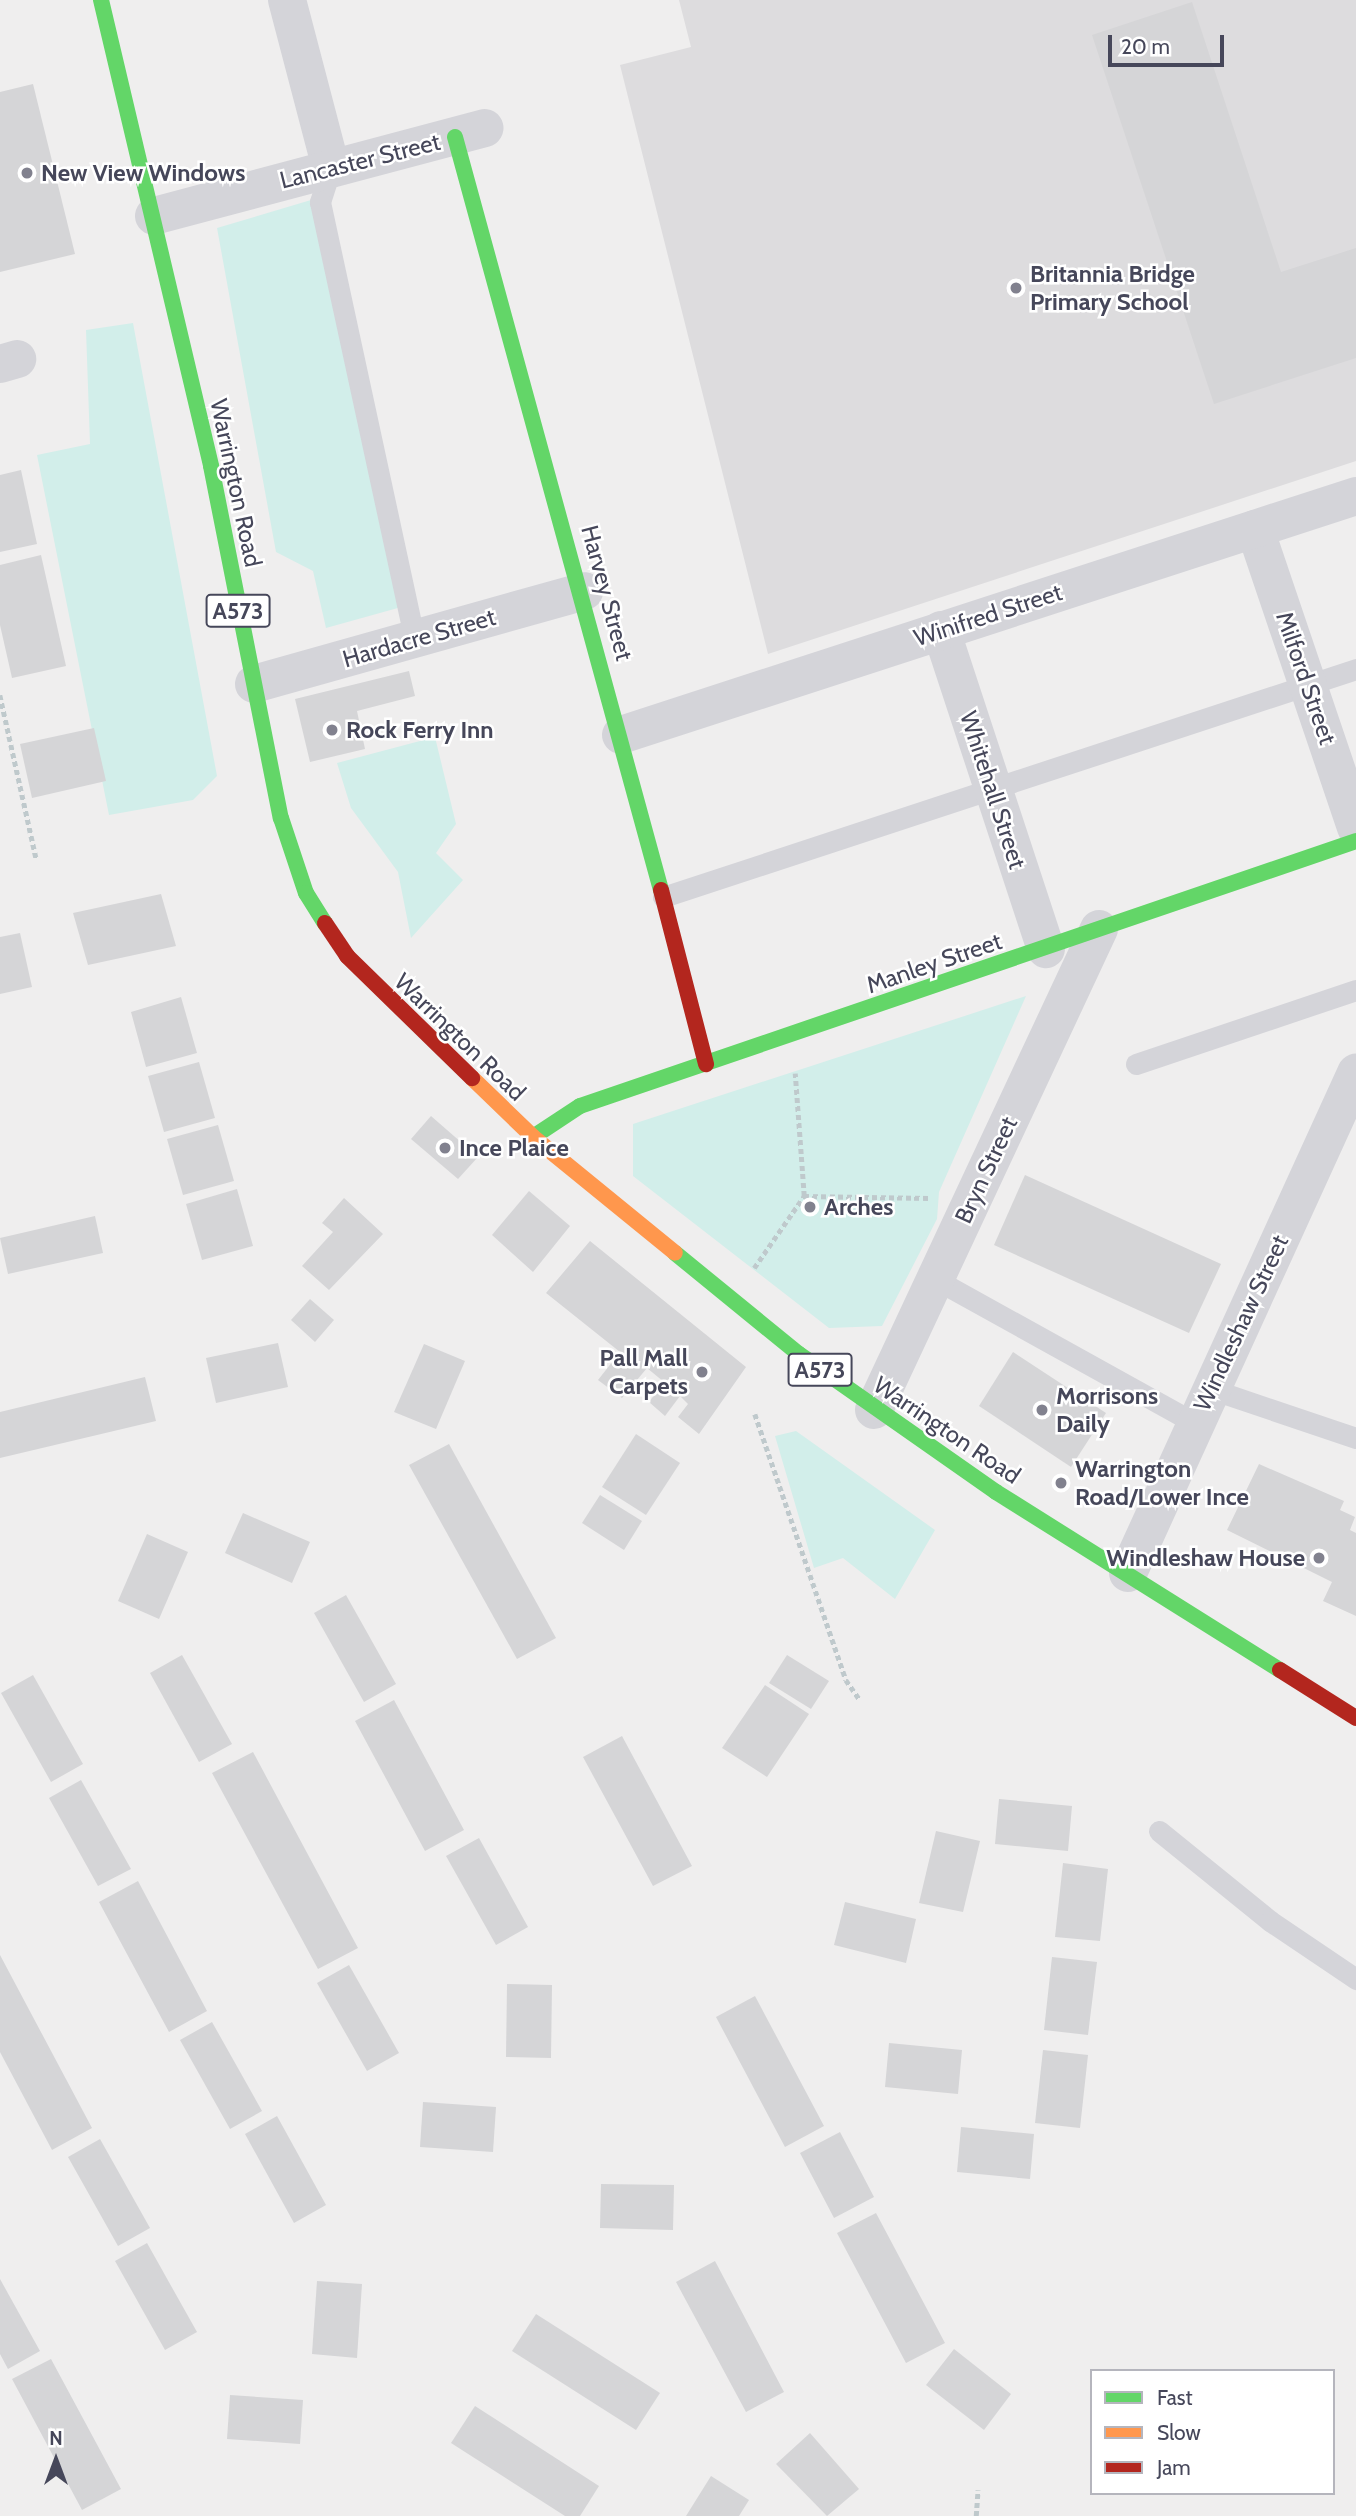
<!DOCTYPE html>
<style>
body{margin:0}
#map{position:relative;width:1356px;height:2516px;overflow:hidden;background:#efeeee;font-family:Cabin,sans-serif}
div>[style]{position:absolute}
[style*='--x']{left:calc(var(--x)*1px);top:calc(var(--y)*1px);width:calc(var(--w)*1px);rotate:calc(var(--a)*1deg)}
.education>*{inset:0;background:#dddcde}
.green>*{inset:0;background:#d2eeea}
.building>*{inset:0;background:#d5d5d7}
.path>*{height:4.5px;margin-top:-2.25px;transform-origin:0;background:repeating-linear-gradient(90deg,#bfc9cc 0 5px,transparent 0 8.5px)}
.lane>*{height:21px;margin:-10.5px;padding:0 10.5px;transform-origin:10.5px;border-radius:10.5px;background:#d4d4d9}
.street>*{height:38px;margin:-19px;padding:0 19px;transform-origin:19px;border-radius:19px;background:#d4d4d9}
.fast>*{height:16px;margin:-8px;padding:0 8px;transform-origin:8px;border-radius:8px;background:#63d668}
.slow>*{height:16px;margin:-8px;padding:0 8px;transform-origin:8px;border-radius:8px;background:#ff974d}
.jam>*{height:16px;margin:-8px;padding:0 8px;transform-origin:8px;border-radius:8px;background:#b3261e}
.dots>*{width:19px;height:19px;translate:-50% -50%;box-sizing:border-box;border:4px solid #fff;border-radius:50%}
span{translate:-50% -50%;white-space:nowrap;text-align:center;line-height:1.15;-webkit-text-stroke:5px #fff;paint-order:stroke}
.shield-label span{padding:2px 5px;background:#fff;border:2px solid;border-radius:5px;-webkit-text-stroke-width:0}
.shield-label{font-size:23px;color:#46475a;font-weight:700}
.street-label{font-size:24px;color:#46475a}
.poi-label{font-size:24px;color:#46475a;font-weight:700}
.left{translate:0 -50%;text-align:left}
.right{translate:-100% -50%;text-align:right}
.legend{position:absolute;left:1090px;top:2369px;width:245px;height:126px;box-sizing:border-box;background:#fff;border:2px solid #b5b5bd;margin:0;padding:9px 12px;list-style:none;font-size:21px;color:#46475a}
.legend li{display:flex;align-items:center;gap:14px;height:35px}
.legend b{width:35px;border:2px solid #b5b5bd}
.north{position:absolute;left:21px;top:2425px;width:70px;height:70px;-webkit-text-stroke:5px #fff;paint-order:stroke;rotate:0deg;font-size:19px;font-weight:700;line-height:28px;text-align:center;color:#46475a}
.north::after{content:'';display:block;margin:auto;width:24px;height:32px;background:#46475a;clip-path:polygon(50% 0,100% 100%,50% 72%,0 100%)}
.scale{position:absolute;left:1108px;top:35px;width:116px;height:32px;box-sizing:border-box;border:4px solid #46475a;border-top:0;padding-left:9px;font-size:21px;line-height:24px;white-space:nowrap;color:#46475a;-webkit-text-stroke:5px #fff;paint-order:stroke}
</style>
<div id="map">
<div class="education">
<div style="clip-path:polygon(679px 0,1356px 0,1356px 461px,768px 654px,620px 65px,691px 47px)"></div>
</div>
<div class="green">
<div style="clip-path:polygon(311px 200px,405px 606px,326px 628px,313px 571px,276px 552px,217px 228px)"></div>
<div style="clip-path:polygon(133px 323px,217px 776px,193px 800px,109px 815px,37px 455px,90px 444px,86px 330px)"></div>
<div style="clip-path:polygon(435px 737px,456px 824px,436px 853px,463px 880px,411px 938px,398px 872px,351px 808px,337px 763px)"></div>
<div style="clip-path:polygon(1026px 996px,939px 1192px,937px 1219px,882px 1326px,829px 1328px,633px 1176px,633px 1124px)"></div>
<div style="clip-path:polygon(796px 1431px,935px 1530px,895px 1599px,843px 1558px,814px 1568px,775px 1436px)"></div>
</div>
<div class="building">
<div style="clip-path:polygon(1192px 2px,1281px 272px,1356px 248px,1356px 358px,1214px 404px,1092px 35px)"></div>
<div style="clip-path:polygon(33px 84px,75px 254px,0 272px,0 92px)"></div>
<div style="clip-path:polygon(21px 470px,37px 544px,0 552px,0 475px)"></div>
<div style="clip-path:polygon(41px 555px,66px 666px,12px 678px,0 625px,0 565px)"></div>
<div style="clip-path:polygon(409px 671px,415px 696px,357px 711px,365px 749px,310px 762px,295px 699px)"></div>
<div style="clip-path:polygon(94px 728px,106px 781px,32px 798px,20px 744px)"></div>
<div style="clip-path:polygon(161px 894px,176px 946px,88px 965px,73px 913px)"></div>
<div style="clip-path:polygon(20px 933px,32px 987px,0 994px,0 937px)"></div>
<div style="clip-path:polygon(181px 997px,197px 1053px,146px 1067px,131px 1012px)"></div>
<div style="clip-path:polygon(199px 1062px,215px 1118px,164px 1132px,148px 1076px)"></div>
<div style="clip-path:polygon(431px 1116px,478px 1157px,458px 1179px,411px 1139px)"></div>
<div style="clip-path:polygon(218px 1125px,234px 1181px,183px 1195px,167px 1139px)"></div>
<div style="clip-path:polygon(1025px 1175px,1221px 1264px,1189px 1333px,994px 1245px)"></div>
<div style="clip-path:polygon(237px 1189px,253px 1246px,202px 1260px,186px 1204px)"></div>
<div style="clip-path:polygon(529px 1191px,570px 1226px,533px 1272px,492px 1235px)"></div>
<div style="clip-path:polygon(344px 1198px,383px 1234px,329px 1290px,302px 1266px,333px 1232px,322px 1223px)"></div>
<div style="clip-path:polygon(95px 1216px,103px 1253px,8px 1274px,0 1238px)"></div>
<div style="clip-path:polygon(590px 1241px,746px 1367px,699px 1434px,678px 1417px,688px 1404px,680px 1396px,665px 1416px,649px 1402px,664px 1382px,647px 1368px,622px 1398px,598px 1380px,620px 1352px,546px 1293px)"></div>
<div style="clip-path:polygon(310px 1299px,334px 1320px,315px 1342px,291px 1320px)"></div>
<div style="clip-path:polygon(278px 1343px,288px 1387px,216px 1403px,206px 1358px)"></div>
<div style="clip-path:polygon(424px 1344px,465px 1361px,436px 1429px,394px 1412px)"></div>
<div style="clip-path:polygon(1013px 1352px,1106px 1413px,1071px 1467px,979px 1406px)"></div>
<div style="clip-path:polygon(145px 1377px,156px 1421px,0 1458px,0 1412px)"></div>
<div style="clip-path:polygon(636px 1434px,680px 1463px,646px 1515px,602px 1487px)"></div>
<div style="clip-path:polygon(449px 1444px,556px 1638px,517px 1659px,409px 1465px)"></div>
<div style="clip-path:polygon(1259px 1464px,1344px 1501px,1340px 1510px,1355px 1517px,1350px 1530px,1356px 1533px,1356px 1616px,1323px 1601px,1332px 1582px,1227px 1530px)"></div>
<div style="clip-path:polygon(600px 1495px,642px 1521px,624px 1550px,582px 1523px)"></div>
<div style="clip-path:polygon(243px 1513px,310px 1542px,292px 1583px,225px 1553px)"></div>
<div style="clip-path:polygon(147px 1534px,188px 1552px,159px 1619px,118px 1601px)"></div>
<div style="clip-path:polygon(346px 1595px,396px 1684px,364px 1702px,314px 1613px)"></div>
<div style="clip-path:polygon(182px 1655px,232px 1744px,199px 1762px,150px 1673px)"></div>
<div style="clip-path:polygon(787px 1655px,829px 1681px,811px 1709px,769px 1683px)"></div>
<div style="clip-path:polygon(33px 1675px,83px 1764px,51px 1782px,1px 1693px)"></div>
<div style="clip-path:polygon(765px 1685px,809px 1714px,767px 1777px,722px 1748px)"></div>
<div style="clip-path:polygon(394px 1700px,464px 1830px,425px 1851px,355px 1721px)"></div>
<div style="clip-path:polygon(622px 1736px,692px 1866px,653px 1886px,583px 1757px)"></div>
<div style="clip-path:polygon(253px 1752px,358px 1948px,318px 1969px,212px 1773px)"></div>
<div style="clip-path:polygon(81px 1780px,131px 1869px,98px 1886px,49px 1798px)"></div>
<div style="clip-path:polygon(999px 1799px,1072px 1806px,1068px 1851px,995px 1844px)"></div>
<div style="clip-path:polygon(936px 1831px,980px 1841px,963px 1912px,919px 1903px)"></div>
<div style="clip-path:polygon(479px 1838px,528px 1927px,496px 1945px,446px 1856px)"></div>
<div style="clip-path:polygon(1063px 1863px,1108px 1869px,1100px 1941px,1055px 1937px)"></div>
<div style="clip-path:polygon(138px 1881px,207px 2011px,169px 2032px,99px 1902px)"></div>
<div style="clip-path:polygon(845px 1902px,916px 1919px,906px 1963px,834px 1945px)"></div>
<div style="clip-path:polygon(0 1955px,92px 2128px,52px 2150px,0 2052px)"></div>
<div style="clip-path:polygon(1052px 1957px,1097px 1962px,1088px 2035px,1044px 2030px)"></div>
<div style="clip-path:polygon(349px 1965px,399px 2053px,367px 2071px,317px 1983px)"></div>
<div style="clip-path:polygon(507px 1984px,552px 1985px,551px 2058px,506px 2057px)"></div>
<div style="clip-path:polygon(755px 1996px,824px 2126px,785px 2147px,716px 2017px)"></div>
<div style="clip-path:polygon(212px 2022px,262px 2111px,230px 2129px,180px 2040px)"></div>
<div style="clip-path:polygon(889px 2043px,962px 2050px,958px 2094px,885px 2087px)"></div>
<div style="clip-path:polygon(1043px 2050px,1088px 2055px,1080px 2128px,1035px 2123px)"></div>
<div style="clip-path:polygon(423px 2102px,496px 2107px,493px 2152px,420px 2147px)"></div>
<div style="clip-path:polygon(277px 2116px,326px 2205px,294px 2223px,245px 2134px)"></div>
<div style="clip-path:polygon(961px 2127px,1034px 2134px,1030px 2179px,957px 2172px)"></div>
<div style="clip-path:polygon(840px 2132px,874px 2197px,834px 2218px,800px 2153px)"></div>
<div style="clip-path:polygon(100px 2139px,150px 2228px,118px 2246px,68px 2157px)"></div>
<div style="clip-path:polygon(601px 2184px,674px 2185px,673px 2230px,600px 2228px)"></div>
<div style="clip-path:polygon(876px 2213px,945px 2343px,906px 2363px,837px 2233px)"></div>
<div style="clip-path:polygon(147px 2243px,197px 2332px,165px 2350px,115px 2261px)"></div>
<div style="clip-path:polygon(715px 2261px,784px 2392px,746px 2412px,676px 2282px)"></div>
<div style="clip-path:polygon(0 2279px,40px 2351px,8px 2369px,0 2354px)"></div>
<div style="clip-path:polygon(317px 2281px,362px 2284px,357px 2358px,312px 2354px)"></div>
<div style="clip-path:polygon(536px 2314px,660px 2393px,636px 2430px,512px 2351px)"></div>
<div style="clip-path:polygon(954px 2349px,1011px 2394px,984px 2430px,926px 2385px)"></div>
<div style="clip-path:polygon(51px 2359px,121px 2489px,82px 2510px,12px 2379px)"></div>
<div style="clip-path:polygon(230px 2395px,303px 2400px,300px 2444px,227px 2439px)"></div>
<div style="clip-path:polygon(475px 2406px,599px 2486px,580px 2516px,565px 2516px,451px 2443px)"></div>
<div style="clip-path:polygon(810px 2433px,859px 2489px,827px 2516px,776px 2464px)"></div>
<div style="clip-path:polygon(711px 2476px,749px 2500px,739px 2516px,686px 2516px)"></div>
</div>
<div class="path">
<div style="--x:0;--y:695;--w:167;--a:77.5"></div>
<div style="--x:804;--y:1196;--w:125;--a:0.9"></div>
<div style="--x:754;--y:1268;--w:88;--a:-55.2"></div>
<div style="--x:804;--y:1196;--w:123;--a:-94.2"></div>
<div style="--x:755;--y:1414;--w:281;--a:71.1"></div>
<div style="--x:846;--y:1680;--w:24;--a:55"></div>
<div style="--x:976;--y:2516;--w:26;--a:-86"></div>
</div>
<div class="lane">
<div style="--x:331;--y:168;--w:36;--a:108"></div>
<div style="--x:320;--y:202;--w:448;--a:77.8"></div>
<div style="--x:663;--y:897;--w:730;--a:-18.21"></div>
<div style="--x:1136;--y:1064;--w:232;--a:-18.6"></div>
<div style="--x:935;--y:1279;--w:297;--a:29"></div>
<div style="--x:1211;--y:1389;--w:153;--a:18.7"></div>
<div style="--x:1159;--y:1831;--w:143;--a:39"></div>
<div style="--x:1270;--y:1921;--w:104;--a:34"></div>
</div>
<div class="street">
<div style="--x:287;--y:0;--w:174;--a:75.3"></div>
<div style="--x:154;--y:216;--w:342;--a:-14.9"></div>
<div style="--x:0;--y:364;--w:18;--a:-16"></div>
<div style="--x:1255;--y:529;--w:315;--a:71.3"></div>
<div style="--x:941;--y:630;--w:336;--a:71.8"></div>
<div style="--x:254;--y:684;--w:343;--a:-15.7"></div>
<div style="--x:621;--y:735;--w:773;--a:-18.01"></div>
<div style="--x:874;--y:1410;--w:531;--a:-64.93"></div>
<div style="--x:1128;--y:1573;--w:550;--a:-65.49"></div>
</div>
<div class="fast">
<div style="--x:101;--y:0;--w:479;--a:76.7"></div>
<div style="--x:211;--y:466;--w:359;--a:78.8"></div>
<div style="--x:281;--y:818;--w:79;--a:71.6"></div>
<div style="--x:306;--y:893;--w:36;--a:58"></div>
<div style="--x:455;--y:137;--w:781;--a:74.7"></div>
<div style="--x:533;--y:1137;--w:56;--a:-33.4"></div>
<div style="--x:580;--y:1106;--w:820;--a:-18.85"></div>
<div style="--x:675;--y:1253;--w:160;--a:39.2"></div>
<div style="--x:799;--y:1354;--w:241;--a:35"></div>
<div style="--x:996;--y:1492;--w:335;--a:32.1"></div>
</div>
<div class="slow">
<div style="--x:472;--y:1078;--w:85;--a:44"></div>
<div style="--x:533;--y:1137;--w:183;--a:39.2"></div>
</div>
<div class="jam">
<div style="--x:661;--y:890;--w:180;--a:75.5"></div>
<div style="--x:325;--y:923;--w:40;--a:56"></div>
<div style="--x:347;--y:956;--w:175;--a:44.3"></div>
<div style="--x:1280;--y:1670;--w:90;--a:32.3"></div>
</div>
<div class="dots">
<div style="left:27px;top:173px;background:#81818e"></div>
<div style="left:1016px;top:288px;background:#81818e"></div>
<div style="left:332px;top:730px;background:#81818e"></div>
<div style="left:445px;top:1148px;background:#81818e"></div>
<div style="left:810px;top:1207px;background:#81818e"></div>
<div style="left:702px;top:1372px;background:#81818e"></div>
<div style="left:1042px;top:1410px;background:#81818e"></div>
<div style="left:1061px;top:1483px;background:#81818e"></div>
<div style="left:1319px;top:1558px;background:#81818e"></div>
</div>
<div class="shield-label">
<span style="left:238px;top:611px">A573</span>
<span style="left:820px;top:1370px">A573</span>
</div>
<div class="street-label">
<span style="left:360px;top:161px;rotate:-14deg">Lancaster Street</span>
<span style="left:236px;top:483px;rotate:78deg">Warrington Road</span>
<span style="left:607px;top:593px;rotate:75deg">Harvey Street</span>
<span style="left:988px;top:615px;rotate:-18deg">Winifred Street</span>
<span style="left:419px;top:638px;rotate:-16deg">Hardacre Street</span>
<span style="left:1306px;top:678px;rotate:71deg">Milford Street</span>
<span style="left:993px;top:790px;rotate:72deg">Whitehall Street</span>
<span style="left:934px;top:963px;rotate:-19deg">Manley Street</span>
<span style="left:460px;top:1037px;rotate:44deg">Warrington Road</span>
<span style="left:986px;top:1170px;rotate:-65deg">Bryn Street</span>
<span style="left:1241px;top:1323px;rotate:-65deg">Windleshaw Street</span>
<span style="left:947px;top:1430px;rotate:34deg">Warrington Road</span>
</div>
<div class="poi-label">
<span class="left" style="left:41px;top:173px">New View Windows</span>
<span class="left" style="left:1030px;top:288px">Britannia Bridge<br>Primary School</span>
<span class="left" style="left:346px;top:730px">Rock Ferry Inn</span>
<span class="left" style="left:459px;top:1148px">Ince Plaice</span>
<span class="left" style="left:824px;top:1207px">Arches</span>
<span class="right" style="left:688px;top:1372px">Pall Mall<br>Carpets</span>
<span class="left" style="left:1056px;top:1410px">Morrisons<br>Daily</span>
<span class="left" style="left:1075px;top:1483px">Warrington<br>Road/Lower Ince</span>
<span class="right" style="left:1305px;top:1558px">Windleshaw House</span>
</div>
<ul class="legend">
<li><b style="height:9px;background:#63d668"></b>Fast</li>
<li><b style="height:9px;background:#ff974d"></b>Slow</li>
<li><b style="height:9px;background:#b3261e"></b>Jam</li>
</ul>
<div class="north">N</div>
<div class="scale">20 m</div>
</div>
